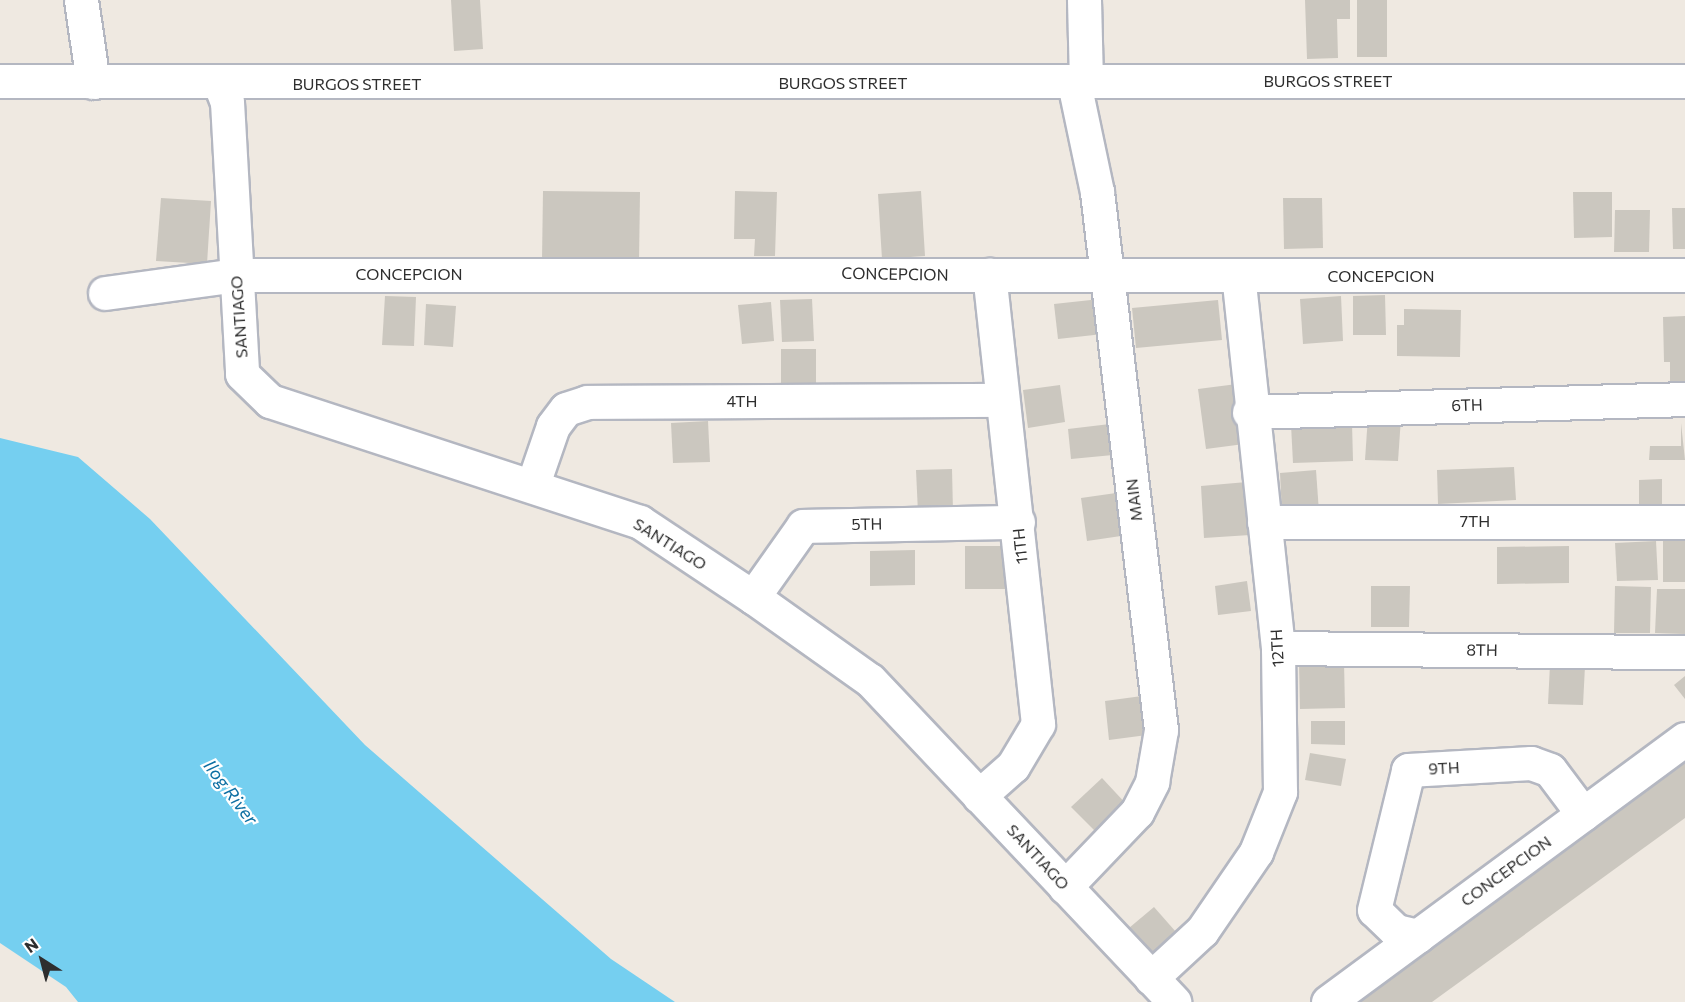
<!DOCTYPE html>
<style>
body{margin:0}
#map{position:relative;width:1685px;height:1002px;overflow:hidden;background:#efe9e1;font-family:Commissioner,sans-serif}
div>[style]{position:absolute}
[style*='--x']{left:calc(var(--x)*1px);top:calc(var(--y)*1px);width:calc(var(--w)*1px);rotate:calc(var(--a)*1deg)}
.water>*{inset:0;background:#75cff0}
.building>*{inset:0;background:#cbc7bf}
.roads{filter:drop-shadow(2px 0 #b4b7c1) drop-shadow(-2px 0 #b4b7c1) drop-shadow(0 2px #b4b7c1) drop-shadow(0 -2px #b4b7c1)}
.minor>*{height:33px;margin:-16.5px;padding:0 16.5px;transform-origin:16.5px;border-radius:16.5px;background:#fff}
span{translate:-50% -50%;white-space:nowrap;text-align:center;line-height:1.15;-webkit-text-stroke:4.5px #fff;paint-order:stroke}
.street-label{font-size:16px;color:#2e2e2e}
.water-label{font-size:18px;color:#0d6fa3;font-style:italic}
.north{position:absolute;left:12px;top:930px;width:60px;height:60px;-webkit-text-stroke:4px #fff;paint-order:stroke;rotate:324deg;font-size:16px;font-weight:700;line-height:24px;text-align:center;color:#2e2e2e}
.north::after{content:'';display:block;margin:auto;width:21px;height:27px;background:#2e2e2e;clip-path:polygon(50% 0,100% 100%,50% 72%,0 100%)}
</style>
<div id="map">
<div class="water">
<div style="clip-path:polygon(0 438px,78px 457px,150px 519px,365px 745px,611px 959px,675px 1002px,78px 1002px,66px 987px,0 943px)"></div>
</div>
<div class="building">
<div style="clip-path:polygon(451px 0,480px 0,483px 49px,454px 51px)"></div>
<div style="clip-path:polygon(1305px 0,1350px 0,1350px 19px,1337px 19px,1338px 58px,1307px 59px)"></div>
<div style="clip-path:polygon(1357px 0,1387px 0,1387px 57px,1357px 57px)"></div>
<div style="clip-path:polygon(543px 191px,640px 192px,639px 262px,542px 261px)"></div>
<div style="clip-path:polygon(735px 191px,777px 192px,775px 256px,754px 256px,755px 239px,734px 239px)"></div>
<div style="clip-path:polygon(921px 191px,925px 256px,882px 259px,878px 194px)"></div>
<div style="clip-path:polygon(1573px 192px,1612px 192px,1612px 237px,1574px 238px)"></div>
<div style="clip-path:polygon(161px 198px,211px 201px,207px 264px,156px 261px)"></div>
<div style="clip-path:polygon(1283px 198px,1322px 198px,1323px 248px,1284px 249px)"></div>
<div style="clip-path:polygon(1672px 208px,1685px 208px,1685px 249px,1673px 249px)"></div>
<div style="clip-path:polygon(1615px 210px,1650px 210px,1649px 252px,1614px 252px)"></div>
<div style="clip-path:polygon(1385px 295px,1386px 335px,1353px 335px,1353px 296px)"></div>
<div style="clip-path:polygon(385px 296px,416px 297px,414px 346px,382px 345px)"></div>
<div style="clip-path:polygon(1341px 296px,1343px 341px,1303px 344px,1300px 299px)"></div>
<div style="clip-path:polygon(812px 299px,814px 341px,782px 342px,780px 300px)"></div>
<div style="clip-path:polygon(1100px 299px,1103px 334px,1058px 339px,1054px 304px)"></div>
<div style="clip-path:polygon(1218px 300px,1222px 340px,1136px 348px,1132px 308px)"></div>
<div style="clip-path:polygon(771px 302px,774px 341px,742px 344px,738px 305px)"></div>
<div style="clip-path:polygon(426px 304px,456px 306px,453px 347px,424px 345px)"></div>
<div style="clip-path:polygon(1404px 309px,1461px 310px,1460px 357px,1397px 356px,1397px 325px,1404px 325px)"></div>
<div style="clip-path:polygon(1685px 316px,1685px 381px,1670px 381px,1670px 362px,1664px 362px,1663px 317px)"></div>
<div style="clip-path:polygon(781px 349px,816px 349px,816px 388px,781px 388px)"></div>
<div style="clip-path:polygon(1237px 384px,1244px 444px,1206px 449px,1198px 389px)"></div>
<div style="clip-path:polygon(1060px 385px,1065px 422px,1028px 428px,1023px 390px)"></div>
<div style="clip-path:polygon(1368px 416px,1401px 418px,1398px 461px,1365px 460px)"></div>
<div style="clip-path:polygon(708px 421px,710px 462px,673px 463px,671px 423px)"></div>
<div style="clip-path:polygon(1352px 423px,1353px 461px,1293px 463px,1291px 425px)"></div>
<div style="clip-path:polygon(1681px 423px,1685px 460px,1649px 460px,1650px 446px,1681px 446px)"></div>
<div style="clip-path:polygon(1110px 424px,1113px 455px,1071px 459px,1068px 429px)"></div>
<div style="clip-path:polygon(1514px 467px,1516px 500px,1438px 504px,1437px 470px)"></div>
<div style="clip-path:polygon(952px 469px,953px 512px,918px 513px,916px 470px)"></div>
<div style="clip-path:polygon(1316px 470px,1319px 512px,1282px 514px,1280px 473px)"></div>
<div style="clip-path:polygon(1662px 479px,1662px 505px,1639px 506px,1639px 480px)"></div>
<div style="clip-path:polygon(1247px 482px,1250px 535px,1204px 538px,1201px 486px)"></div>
<div style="clip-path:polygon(1116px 493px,1121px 536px,1087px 541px,1081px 498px)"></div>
<div style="clip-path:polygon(1656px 541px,1658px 580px,1617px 581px,1615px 543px)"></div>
<div style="clip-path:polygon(1663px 541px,1685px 541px,1685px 582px,1663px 582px)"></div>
<div style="clip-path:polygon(965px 546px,1009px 546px,1009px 589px,965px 589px)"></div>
<div style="clip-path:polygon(1569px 546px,1569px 583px,1497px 584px,1497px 547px)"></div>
<div style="clip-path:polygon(915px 550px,915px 585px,870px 586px,870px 551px)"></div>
<div style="clip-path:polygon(1247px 581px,1251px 611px,1218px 615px,1215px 586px)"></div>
<div style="clip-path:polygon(1371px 586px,1410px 586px,1409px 627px,1371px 627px)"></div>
<div style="clip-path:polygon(1615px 586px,1651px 587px,1650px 633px,1614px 633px)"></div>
<div style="clip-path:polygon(1657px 589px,1685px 589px,1685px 634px,1655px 633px)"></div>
<div style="clip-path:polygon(1344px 662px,1345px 708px,1300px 709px,1299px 663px)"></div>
<div style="clip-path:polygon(1550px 665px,1585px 666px,1583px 705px,1548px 704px)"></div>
<div style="clip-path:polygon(1685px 676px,1685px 699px,1674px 685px)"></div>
<div style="clip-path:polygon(1142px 696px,1147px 735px,1109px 740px,1105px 701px)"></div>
<div style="clip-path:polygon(1311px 721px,1345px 721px,1345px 745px,1311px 744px)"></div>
<div style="clip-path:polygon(1310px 753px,1346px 759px,1341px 786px,1305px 780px)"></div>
<div style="clip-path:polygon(1685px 763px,1685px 818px,1432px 1002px,1356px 1002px)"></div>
<div style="clip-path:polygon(1102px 778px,1129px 807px,1100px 836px,1071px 807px)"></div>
<div style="clip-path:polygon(1154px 907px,1176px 932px,1152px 954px,1129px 928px)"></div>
</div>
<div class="roads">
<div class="minor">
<div style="--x:81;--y:0;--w:83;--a:81.7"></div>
<div style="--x:1084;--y:0;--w:81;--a:88.6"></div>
<div style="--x:0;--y:81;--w:1685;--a:0"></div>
<div style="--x:220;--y:84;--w:19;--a:69"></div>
<div style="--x:227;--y:102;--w:272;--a:86.8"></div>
<div style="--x:242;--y:374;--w:39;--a:44"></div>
<div style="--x:270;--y:401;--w:389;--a:18.1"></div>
<div style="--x:640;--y:522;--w:136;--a:33.6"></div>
<div style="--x:753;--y:597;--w:143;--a:35.4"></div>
<div style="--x:870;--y:680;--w:443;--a:46.6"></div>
<div style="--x:105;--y:293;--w:132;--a:-7.8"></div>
<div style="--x:236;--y:275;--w:1449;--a:0"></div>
<div style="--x:1249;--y:412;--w:436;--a:-1.7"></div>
<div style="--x:533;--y:484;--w:61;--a:-71"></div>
<div style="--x:553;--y:426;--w:21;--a:-53"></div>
<div style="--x:566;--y:409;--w:22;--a:-18"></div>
<div style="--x:587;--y:402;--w:415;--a:-0.3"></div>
<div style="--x:1264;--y:522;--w:421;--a:0"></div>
<div style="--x:753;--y:597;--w:87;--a:-54.8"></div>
<div style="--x:803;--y:526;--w:215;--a:-1.1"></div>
<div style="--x:1278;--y:648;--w:407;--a:0.6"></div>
<div style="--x:979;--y:796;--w:45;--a:-41.4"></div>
<div style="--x:1013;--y:766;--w:49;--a:-59.2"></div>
<div style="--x:1038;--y:724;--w:452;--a:-96.2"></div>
<div style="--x:1065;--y:887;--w:104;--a:-46.2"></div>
<div style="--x:1137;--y:812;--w:34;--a:-63"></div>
<div style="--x:1152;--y:782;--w:53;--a:-80.2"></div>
<div style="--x:1161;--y:730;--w:542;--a:-96.78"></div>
<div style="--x:1097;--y:192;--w:111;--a:-101.9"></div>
<div style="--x:1418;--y:936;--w:23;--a:-167"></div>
<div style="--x:1396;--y:931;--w:30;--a:-136"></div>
<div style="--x:1374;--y:910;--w:144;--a:-76.3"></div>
<div style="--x:1408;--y:770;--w:123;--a:-3.3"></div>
<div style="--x:1531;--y:763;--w:20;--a:20"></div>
<div style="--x:1550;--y:770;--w:55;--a:53.1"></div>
<div style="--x:1151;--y:978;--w:69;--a:-42.7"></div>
<div style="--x:1202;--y:931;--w:96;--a:-55.6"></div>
<div style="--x:1256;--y:852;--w:65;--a:-68.2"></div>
<div style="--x:1280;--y:792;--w:144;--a:-90.8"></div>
<div style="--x:1278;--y:648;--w:374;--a:-96.1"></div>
<div style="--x:1328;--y:1002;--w:443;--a:-36.4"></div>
</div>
</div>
<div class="street-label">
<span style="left:1328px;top:81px">BURGOS STREET</span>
<span style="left:843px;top:83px">BURGOS STREET</span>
<span style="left:357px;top:84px">BURGOS STREET</span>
<span style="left:409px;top:274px">CONCEPCION</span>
<span style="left:895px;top:274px;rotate:1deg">CONCEPCION</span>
<span style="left:1381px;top:276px">CONCEPCION</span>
<span style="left:239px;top:317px;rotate:-94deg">SANTIAGO</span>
<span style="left:742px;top:401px">4TH</span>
<span style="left:1467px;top:405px;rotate:-2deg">6TH</span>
<span style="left:1134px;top:500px;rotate:-97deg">MAIN</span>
<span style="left:1475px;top:521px">7TH</span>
<span style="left:867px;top:524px;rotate:-1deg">5TH</span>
<span style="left:670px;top:544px;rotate:32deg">SANTIAGO</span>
<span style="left:1020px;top:546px;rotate:-96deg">11TH</span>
<span style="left:1277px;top:648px;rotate:-93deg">12TH</span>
<span style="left:1482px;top:650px;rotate:1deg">8TH</span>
<span style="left:1444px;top:768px;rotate:-3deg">9TH</span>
<span style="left:1038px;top:857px;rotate:47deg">SANTIAGO</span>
<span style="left:1506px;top:871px;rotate:-36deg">CONCEPCION</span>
</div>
<div class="water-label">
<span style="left:231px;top:792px;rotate:53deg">Ilog River</span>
</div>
<div class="north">N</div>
</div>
